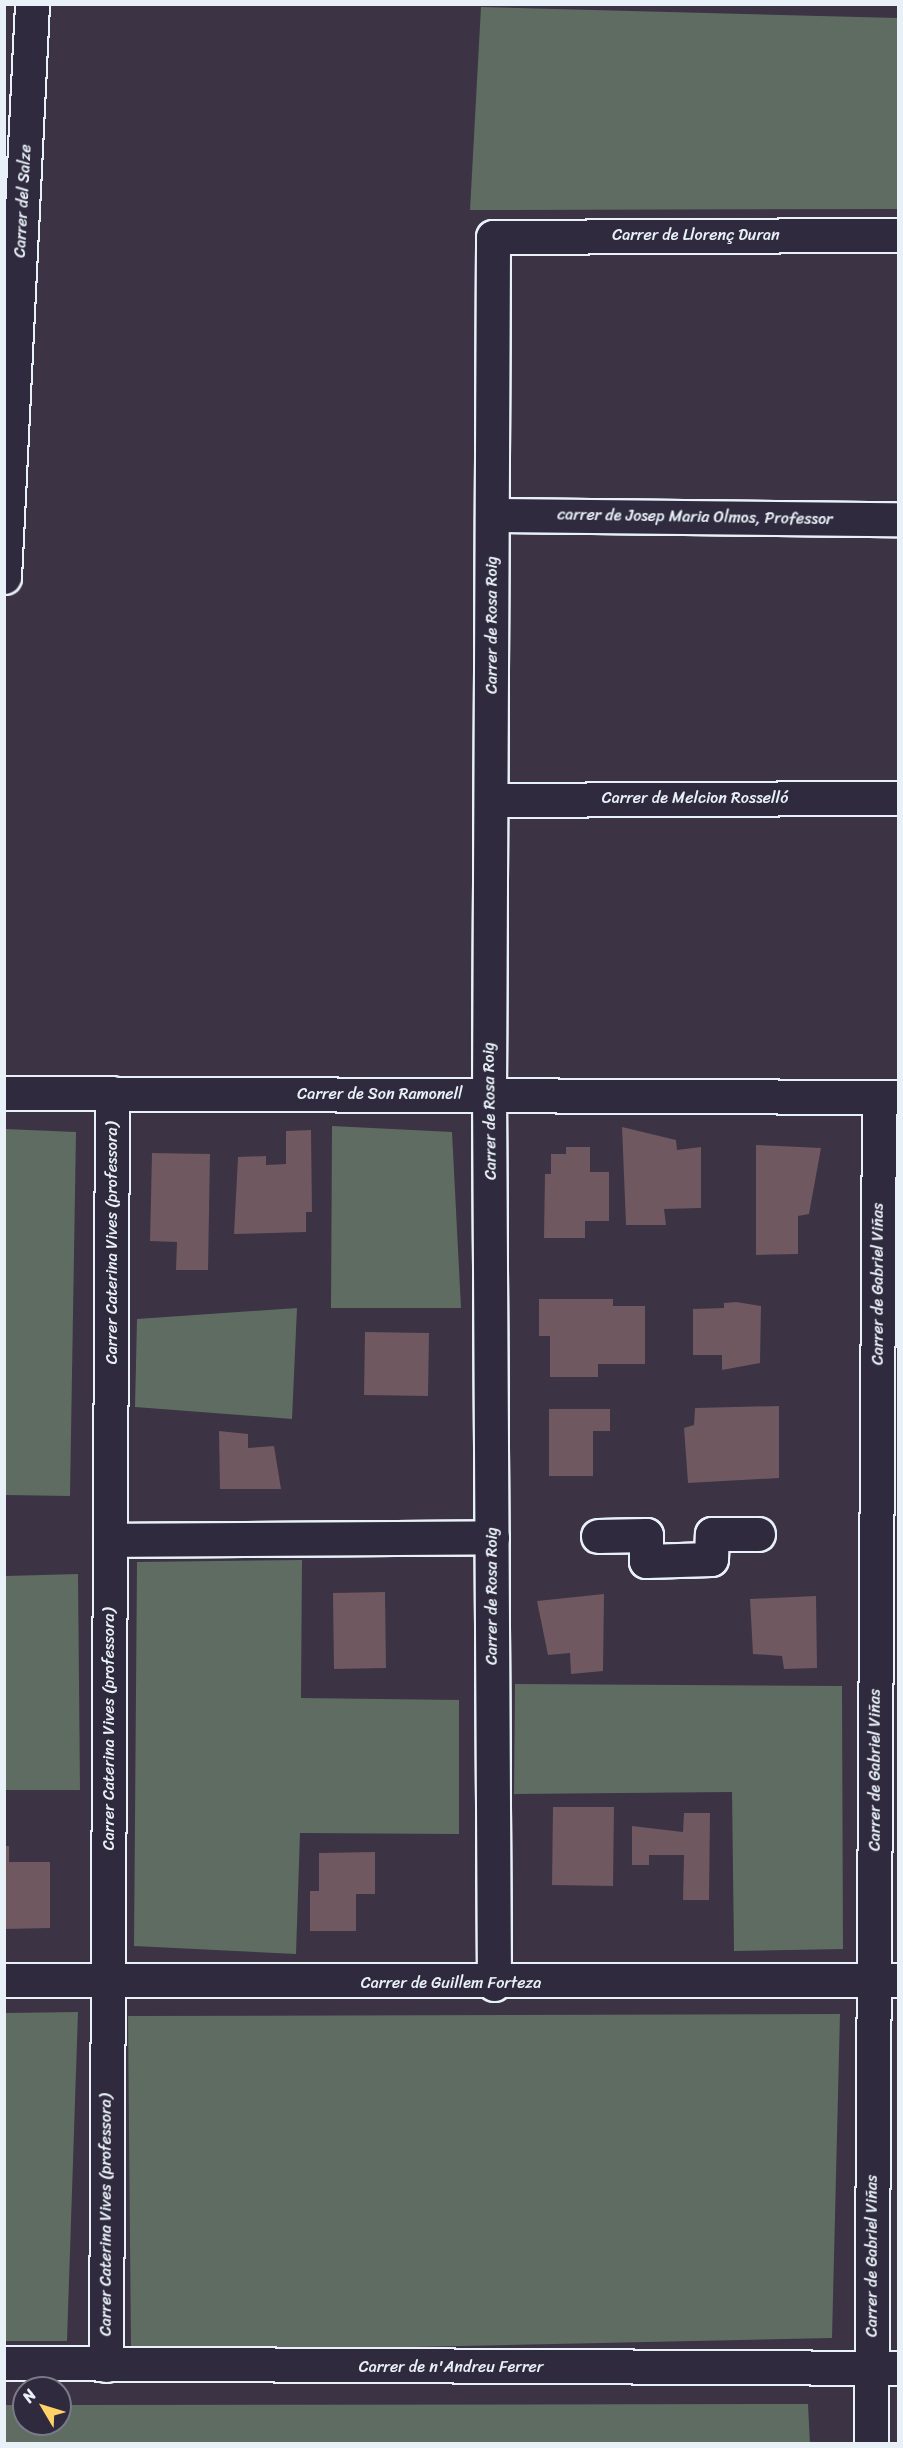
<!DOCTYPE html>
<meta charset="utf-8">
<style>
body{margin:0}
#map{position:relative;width:903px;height:2448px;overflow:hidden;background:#3c3344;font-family:Sriracha,sans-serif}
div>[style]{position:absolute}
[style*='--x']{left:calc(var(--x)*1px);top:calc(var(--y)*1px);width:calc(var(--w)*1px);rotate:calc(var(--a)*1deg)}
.green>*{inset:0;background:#5e6c62}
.building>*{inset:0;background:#6f585f}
.roads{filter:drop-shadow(2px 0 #e8f1f8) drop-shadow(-2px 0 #e8f1f8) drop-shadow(0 2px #e8f1f8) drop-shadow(0 -2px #e8f1f8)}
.street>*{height:33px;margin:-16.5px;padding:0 16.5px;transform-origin:16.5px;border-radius:16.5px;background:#2f2a3d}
span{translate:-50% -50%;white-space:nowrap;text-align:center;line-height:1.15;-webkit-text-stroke:6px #2f2a3d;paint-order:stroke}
.street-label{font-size:16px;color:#e8f1f8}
.frame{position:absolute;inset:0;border:6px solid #e8f1f8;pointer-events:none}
.north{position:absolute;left:12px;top:2376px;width:60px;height:60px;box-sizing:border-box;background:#2f2a3d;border:2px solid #797a88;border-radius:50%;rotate:308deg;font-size:16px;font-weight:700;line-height:24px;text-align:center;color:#e8f1f8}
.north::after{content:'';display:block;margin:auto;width:21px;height:27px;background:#ffd166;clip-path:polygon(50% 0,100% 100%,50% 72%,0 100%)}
</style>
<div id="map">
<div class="green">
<div style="clip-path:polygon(481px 7px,898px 18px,898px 209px,470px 210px)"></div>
<div style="clip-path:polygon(332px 1126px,452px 1132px,461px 1308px,331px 1308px)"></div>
<div style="clip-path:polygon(5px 1129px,76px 1132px,70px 1496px,5px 1495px)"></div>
<div style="clip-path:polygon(297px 1308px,292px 1419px,135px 1407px,137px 1319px)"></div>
<div style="clip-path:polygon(302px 1560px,301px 1698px,459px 1700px,459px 1834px,300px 1833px,296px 1954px,134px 1946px,137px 1562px)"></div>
<div style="clip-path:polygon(78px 1574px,80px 1790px,5px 1790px,5px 1576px)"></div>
<div style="clip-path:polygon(515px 1684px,842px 1686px,843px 1949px,734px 1951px,732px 1792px,514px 1794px)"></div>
<div style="clip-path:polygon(78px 2012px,67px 2341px,5px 2341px,5px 2013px)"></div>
<div style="clip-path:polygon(840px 2014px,832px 2338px,131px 2353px,128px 2016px)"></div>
<div style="clip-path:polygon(808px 2404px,810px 2444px,4px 2443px,5px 2405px,24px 2405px,24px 2424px,60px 2424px,60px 2405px)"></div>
</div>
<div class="building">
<div style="clip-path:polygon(622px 1127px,676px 1140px,677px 1150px,701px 1147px,701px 1208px,664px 1209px,666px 1225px,626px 1225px)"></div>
<div style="clip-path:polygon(311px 1130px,312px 1212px,306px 1212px,306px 1232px,234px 1234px,238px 1157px,266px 1156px,266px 1165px,286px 1164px,286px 1131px)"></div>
<div style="clip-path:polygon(756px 1145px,821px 1148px,809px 1214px,798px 1216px,798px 1254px,756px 1255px)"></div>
<div style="clip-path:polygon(566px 1147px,590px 1147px,590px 1172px,609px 1172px,609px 1221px,585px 1221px,585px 1238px,544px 1238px,545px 1174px,551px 1174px,551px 1154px,566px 1154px)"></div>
<div style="clip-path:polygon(152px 1153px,210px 1154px,208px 1270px,176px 1270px,177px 1242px,150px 1241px)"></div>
<div style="clip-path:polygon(539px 1299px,613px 1299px,613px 1306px,645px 1306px,645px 1364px,598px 1364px,598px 1377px,550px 1377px,550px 1336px,539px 1336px)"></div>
<div style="clip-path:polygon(736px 1302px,761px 1306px,760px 1363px,722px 1370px,722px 1355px,693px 1355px,693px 1309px,724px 1308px,724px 1303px)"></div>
<div style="clip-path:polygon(365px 1332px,429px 1333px,428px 1396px,364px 1395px)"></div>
<div style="clip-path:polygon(779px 1406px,779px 1478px,688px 1483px,684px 1428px,694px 1425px,695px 1408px)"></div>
<div style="clip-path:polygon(549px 1409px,610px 1409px,610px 1431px,593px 1431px,593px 1476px,549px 1476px)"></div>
<div style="clip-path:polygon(219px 1431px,248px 1434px,248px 1448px,274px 1446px,281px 1489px,220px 1489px)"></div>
<div style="clip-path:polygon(385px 1592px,386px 1668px,334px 1669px,333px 1593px)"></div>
<div style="clip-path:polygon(604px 1594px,603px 1671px,571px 1674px,570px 1653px,548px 1655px,537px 1601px)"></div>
<div style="clip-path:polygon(816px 1596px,817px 1668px,784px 1669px,782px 1656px,753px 1654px,750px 1599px)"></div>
<div style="clip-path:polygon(553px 1807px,614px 1807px,613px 1886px,552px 1885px)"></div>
<div style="clip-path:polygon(684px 1813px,710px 1813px,709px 1900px,683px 1900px,684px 1855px,649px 1855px,649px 1865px,632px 1865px,632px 1826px,683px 1832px)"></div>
<div style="clip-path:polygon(4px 1846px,9px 1846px,9px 1862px,50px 1862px,50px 1928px,4px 1929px)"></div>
<div style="clip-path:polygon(375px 1852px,375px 1894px,356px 1894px,356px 1931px,310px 1931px,310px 1891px,319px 1891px,319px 1853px)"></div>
</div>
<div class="roads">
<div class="street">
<div style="--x:492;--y:515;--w:406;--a:0.6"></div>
<div style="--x:4;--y:577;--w:574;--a:-87.2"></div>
<div style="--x:492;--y:800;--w:406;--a:-0.3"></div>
<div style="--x:4;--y:1093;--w:894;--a:0.26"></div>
<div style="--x:598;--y:1536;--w:48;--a:-1.2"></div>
<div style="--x:646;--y:1535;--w:26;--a:90"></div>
<div style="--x:646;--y:1561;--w:65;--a:-1.8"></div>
<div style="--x:711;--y:1559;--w:25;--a:-88"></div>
<div style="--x:712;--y:1534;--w:46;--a:0"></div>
<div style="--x:110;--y:1540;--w:382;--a:-0.4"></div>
<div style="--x:4;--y:1980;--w:894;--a:0"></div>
<div style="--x:494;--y:1984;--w:890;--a:-90.32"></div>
<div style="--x:489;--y:1094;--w:857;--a:-89.73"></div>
<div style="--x:493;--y:237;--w:405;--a:-0.3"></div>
<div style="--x:4;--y:2363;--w:894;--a:0.32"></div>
<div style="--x:106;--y:2365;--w:1272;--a:-89.73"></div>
<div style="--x:871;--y:2444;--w:1347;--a:-89.66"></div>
</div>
</div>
<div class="street-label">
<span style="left:23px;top:201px;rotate:-87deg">Carrer del Salze</span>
<span style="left:696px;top:235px">Carrer de Llorenç Duran</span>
<span style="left:695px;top:517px;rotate:1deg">carrer de Josep Maria Olmos, Professor</span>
<span style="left:492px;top:625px;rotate:-90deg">Carrer de Rosa Roig</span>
<span style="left:695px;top:798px">Carrer de Melcion Rosselló</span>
<span style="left:380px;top:1094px">Carrer de Son Ramonell</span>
<span style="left:490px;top:1111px;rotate:-91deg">Carrer de Rosa Roig</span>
<span style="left:112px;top:1243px;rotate:-90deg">Carrer Caterina Vives (professora)</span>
<span style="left:878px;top:1284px;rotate:-90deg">Carrer de Gabriel Viñas</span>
<span style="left:492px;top:1596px;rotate:-90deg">Carrer de Rosa Roig</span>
<span style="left:109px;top:1729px;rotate:-90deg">Carrer Caterina Vives (professora)</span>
<span style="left:875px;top:1770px;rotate:-90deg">Carrer de Gabriel Viñas</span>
<span style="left:451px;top:1983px">Carrer de Guillem Forteza</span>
<span style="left:106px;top:2215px;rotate:-90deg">Carrer Caterina Vives (professora)</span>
<span style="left:872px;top:2256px;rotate:-90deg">Carrer de Gabriel Viñas</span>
<span style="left:451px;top:2367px">Carrer de n'Andreu Ferrer</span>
</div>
<div class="frame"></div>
<div class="north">N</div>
</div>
